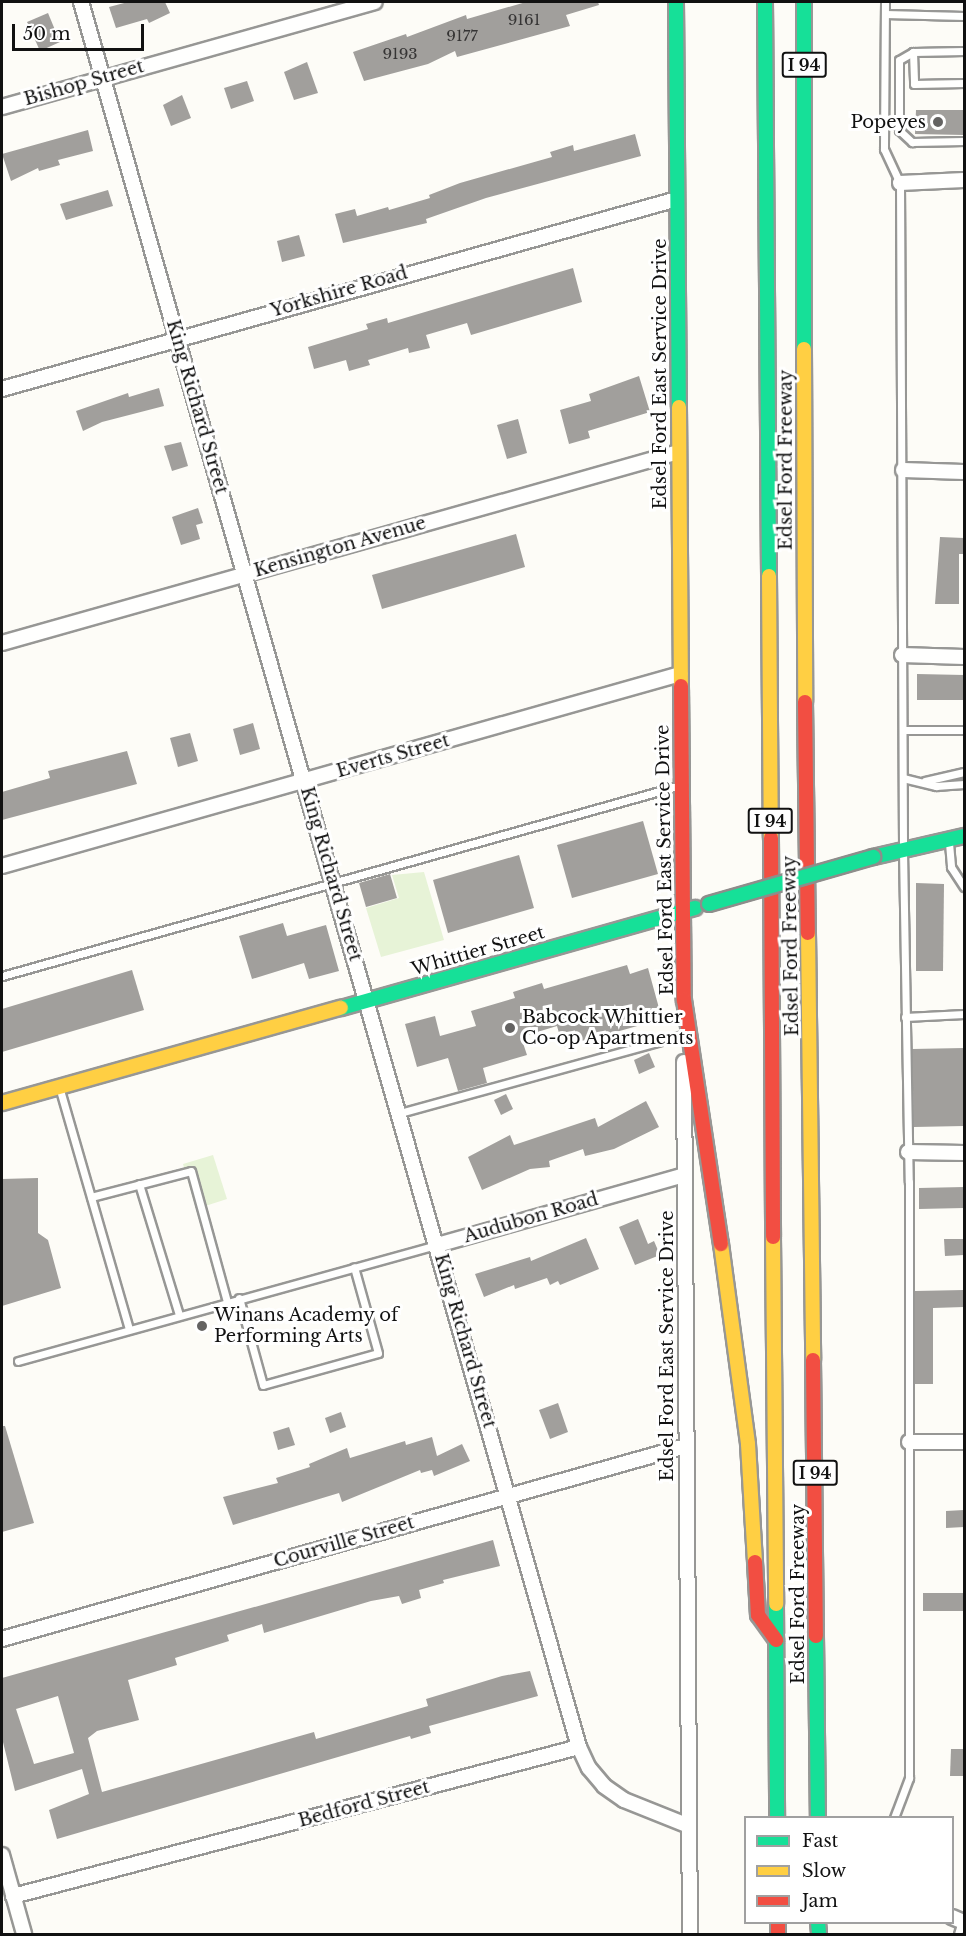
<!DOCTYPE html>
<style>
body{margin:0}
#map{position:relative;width:966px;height:1936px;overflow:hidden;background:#fdfcf7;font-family:"Libre Baskerville",serif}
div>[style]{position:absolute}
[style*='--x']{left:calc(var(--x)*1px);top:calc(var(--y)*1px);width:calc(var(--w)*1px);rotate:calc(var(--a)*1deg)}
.green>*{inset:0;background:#e7f3d7}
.building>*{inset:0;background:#a19f9c}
.roads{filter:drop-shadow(2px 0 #979795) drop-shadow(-2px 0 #979795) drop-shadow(0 2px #979795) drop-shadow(0 -2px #979795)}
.lane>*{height:7px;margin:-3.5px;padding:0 3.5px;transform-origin:3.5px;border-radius:3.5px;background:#fffffe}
.street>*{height:14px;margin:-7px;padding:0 7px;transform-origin:7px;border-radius:7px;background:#fffffe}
.fast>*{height:14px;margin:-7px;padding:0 7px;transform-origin:7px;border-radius:7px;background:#16e098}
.slow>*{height:14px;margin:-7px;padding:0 7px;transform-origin:7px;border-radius:7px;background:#ffcf43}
.jam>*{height:14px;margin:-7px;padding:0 7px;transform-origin:7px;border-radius:7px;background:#f24e42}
.bridges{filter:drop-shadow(2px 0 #8e8d8b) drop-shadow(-2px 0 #8e8d8b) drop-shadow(0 2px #8e8d8b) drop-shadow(0 -2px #8e8d8b)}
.fast-bridge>*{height:14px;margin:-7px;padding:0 7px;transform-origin:7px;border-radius:7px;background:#16e098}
.dots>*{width:16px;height:16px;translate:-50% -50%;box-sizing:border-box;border:3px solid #fff;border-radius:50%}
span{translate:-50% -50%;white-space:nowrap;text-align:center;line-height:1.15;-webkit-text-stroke:6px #fff;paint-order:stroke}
.number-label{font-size:15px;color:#353434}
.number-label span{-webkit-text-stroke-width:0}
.shield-label span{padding:2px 4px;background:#fff;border:2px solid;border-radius:4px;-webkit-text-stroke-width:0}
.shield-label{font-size:16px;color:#111;font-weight:700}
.street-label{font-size:18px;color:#111}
.poi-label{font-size:18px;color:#111}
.right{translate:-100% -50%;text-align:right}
.left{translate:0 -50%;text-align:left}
.frame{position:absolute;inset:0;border:3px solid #111;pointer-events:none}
.legend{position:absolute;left:744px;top:1816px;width:210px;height:108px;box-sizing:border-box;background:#fff;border:2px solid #a0a0a0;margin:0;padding:8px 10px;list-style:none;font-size:18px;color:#111}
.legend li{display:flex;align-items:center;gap:12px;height:30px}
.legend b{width:30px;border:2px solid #a0a0a0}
.scale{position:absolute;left:12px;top:24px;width:132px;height:27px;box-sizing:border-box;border:3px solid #111;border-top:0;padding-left:8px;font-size:18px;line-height:21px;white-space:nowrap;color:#111;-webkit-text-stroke:4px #fff;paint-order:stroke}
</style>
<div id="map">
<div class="green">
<div style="clip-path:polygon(424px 872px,444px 940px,381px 957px,366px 908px,399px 898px,392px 875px)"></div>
<div style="clip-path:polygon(213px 1155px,227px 1199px,196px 1209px,183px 1164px)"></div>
</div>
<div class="building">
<div style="clip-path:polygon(128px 2px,165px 2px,170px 13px,149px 23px,147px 19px,116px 28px,109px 7px)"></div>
<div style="clip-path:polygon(526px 2px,598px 2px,599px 5px,566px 15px,570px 26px,457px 57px,455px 51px,428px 64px,364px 81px,353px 52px,406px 34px,407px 37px,466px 15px,467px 19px)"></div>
<div style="clip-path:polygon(48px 13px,60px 42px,40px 51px,27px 22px)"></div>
<div style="clip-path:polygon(307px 62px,318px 93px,294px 100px,284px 72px)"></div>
<div style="clip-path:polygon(247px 81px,254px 101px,231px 109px,224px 88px)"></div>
<div style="clip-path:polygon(182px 95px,191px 118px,171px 126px,163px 105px)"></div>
<div style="clip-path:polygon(916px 110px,963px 110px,964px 135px,915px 134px)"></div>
<div style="clip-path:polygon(88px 130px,93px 151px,58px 160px,60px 165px,39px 171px,38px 168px,11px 181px,2px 154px)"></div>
<div style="clip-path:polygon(635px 134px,641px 156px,486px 198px,426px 219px,427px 223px,343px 243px,335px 214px,355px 209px,357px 216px,388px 207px,389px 210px,430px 198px,429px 195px,460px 183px,552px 157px,550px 152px,573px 145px,574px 151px)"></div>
<div style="clip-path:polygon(108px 190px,113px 206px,66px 220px,60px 204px)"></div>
<div style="clip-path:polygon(299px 235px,305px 256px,282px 262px,277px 241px)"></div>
<div style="clip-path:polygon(573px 268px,582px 302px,471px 335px,467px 323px,426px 335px,430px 348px,409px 353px,408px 348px,368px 360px,370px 365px,349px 371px,346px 360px,314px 369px,308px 347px,368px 329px,366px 324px,387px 318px,388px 323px)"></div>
<div style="clip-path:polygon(639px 376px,650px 412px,588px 431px,590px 438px,569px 444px,560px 410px,591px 401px,589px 394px)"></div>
<div style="clip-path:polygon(159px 388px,164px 406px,102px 422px,83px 431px,76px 411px,128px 393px,129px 397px)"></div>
<div style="clip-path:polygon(518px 419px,527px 453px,507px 459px,497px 425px)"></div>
<div style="clip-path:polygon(181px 442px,188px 466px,172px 471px,164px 446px)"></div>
<div style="clip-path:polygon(198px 508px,203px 523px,196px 525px,200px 539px,181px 545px,172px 517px)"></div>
<div style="clip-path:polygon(516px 534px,525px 567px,382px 609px,372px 575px)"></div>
<div style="clip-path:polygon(940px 537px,964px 538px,964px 554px,959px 554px,959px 604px,935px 604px)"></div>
<div style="clip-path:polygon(917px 674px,964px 675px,964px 700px,917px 700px)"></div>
<div style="clip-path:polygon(253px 723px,260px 749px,240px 755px,233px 729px)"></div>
<div style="clip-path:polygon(190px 733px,198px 761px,178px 767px,170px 738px)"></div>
<div style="clip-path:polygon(127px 751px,137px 784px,2px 820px,2px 792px,50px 778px,48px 771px)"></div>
<div style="clip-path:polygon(643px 821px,658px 874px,572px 898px,557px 845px)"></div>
<div style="clip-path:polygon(519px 855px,534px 908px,448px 933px,433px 880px)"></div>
<div style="clip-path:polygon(390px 874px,397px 898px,366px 907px,359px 883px)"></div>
<div style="clip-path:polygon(916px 883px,944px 884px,943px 971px,916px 971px)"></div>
<div style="clip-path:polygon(283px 923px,287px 936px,326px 925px,339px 971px,309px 979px,304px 963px,252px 979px,239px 936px)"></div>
<div style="clip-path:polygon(627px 965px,630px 974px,648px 968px,662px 1019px,563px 1047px,557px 1026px,521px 1037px,527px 1055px,483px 1068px,487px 1083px,458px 1091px,448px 1058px,417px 1067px,405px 1024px,435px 1016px,440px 1036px,476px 1026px,471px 1011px,515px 998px,513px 992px,542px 983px,544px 989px)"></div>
<div style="clip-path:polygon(132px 970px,144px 1010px,2px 1052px,2px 1009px)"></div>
<div style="clip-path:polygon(964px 1048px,964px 1126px,914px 1127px,912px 1049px)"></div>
<div style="clip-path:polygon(649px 1053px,655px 1067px,639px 1074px,634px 1060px)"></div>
<div style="clip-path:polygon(506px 1094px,513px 1109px,501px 1115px,494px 1100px)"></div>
<div style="clip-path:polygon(646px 1101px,659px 1127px,614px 1149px,585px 1156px,583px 1149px,549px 1161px,550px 1167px,530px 1169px,482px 1190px,468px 1157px,510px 1135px,514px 1145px,595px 1118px,598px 1127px)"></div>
<div style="clip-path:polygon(38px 1178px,38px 1233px,48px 1240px,61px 1288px,2px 1306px,2px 1179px)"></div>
<div style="clip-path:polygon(964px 1187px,964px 1208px,919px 1209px,919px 1188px)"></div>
<div style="clip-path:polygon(638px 1219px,648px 1244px,654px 1241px,660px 1255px,635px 1265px,619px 1227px)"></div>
<div style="clip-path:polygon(586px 1238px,599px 1269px,560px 1285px,558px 1281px,550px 1285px,547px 1278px,515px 1289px,514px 1285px,484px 1297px,475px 1274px,530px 1257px,531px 1261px)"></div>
<div style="clip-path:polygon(944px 1239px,964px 1239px,964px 1255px,945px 1256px)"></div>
<div style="clip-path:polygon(964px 1290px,964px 1307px,933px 1308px,933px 1384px,915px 1384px,915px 1291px)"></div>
<div style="clip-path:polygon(558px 1403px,568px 1432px,550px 1439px,539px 1410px)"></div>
<div style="clip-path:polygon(341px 1412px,346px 1427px,330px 1433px,325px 1418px)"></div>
<div style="clip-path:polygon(2px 1426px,5px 1426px,34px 1523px,2px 1532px)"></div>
<div style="clip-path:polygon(289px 1427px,295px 1445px,278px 1450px,273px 1432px)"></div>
<div style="clip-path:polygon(432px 1437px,437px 1456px,462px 1444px,470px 1461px,434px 1476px,432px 1470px,421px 1473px,420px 1470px,342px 1502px,339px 1493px,233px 1525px,223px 1497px,278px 1483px,276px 1478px,310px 1467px,309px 1464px,347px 1448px,350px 1458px,405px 1441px,406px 1445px)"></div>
<div style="clip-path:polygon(964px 1510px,964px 1527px,946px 1528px,946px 1511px)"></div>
<div style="clip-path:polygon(evenodd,493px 1540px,500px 1566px,443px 1580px,444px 1583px,419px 1590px,421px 1598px,402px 1604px,399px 1596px,371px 1601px,264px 1633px,262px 1624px,227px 1635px,229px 1641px,175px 1658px,177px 1665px,128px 1680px,139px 1720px,97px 1731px,88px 1738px,102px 1792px,314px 1732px,316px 1739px,428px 1706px,426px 1699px,502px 1676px,530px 1671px,538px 1696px,429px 1726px,431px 1733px,411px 1739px,410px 1736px,57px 1839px,49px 1810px,89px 1794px,82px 1769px,15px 1791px,2px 1738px,2px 1678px,493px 1540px,58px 1696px,74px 1753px,34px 1764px,16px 1709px,58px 1696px)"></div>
<div style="clip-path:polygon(923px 1593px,964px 1593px,964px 1611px,923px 1611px)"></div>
<div style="clip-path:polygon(951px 1749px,964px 1749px,964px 1776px,950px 1776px)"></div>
</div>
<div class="roads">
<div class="lane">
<div style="--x:885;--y:2;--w:147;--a:90.4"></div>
<div style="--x:884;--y:149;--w:38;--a:65"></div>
<div style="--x:900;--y:183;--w:668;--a:89.74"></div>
<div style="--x:903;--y:851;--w:331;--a:89"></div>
<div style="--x:909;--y:1182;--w:596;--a:90"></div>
<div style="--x:909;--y:1778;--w:43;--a:110.6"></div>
<div style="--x:885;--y:14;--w:79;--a:1.5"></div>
<div style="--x:964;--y:51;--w:51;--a:178.9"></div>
<div style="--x:913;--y:52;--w:32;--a:88"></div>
<div style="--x:914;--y:84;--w:50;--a:-1.1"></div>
<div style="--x:913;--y:52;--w:16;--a:150"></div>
<div style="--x:899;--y:60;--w:70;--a:90"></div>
<div style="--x:899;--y:130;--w:18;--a:43"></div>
<div style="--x:912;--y:142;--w:52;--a:-1.1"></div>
<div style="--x:903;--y:730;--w:61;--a:0"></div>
<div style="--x:903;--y:778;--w:34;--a:14"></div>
<div style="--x:936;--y:786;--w:28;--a:-4"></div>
<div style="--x:925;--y:781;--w:40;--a:-13"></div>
<div style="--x:949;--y:843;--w:24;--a:85"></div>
<div style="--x:951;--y:867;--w:24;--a:57"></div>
<div style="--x:2;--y:976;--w:705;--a:-15.71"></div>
<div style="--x:905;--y:1017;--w:59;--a:-2.9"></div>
<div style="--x:60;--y:1090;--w:249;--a:73.9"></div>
<div style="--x:400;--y:1113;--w:295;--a:-15.4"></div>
<div style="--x:139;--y:1184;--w:137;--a:73"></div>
<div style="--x:91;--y:1197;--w:103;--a:-14.6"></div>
<div style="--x:191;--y:1171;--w:136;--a:74.6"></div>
<div style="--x:239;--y:1298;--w:90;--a:74.6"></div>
<div style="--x:263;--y:1385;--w:119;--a:-15.5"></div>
<div style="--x:378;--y:1353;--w:89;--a:-105.6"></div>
<div style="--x:18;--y:1361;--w:435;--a:-15.5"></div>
<div style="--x:958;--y:1934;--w:14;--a:-73"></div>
</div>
<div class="street">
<div style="--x:81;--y:2;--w:1815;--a:74.07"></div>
<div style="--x:579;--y:1747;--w:23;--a:65"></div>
<div style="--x:589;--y:1768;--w:23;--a:50"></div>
<div style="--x:604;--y:1786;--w:24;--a:35"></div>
<div style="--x:624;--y:1800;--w:70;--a:21.8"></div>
<div style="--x:2;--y:107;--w:387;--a:-15.7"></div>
<div style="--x:900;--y:183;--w:64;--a:-2.7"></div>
<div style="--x:2;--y:389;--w:701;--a:-15.72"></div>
<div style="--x:903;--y:470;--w:61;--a:1.9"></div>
<div style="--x:2;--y:643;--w:703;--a:-15.76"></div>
<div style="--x:902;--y:655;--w:62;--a:1.8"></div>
<div style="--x:2;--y:866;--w:705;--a:-15.81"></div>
<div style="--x:684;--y:1062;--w:872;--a:89.61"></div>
<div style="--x:908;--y:1152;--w:56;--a:1"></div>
<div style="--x:437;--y:1245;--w:257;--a:-15.8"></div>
<div style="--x:909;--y:1442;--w:55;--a:0"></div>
<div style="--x:2;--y:1639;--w:711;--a:-15.76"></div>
<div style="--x:2;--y:1855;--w:82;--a:74.4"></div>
<div style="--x:13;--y:1896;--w:585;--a:-14.75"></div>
<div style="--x:952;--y:1917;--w:13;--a:23"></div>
</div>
<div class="fast">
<div style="--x:676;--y:2;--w:405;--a:89.6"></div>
<div style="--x:765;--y:2;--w:574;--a:89.6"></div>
<div style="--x:804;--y:2;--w:347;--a:90"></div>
<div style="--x:873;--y:857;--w:93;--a:-13"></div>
<div style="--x:341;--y:1008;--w:368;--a:-15.8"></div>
<div style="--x:776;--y:1604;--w:214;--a:89.7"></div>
<div style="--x:816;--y:1636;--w:182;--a:89.4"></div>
<div style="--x:818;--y:1922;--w:12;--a:85"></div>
</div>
<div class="slow">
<div style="--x:804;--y:349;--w:353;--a:89.8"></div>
<div style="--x:679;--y:407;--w:279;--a:89.6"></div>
<div style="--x:769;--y:576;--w:262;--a:89.6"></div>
<div style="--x:808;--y:933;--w:427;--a:89.3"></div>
<div style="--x:2;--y:1103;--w:352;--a:-15.7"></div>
<div style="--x:773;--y:1237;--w:367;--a:89.5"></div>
<div style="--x:721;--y:1244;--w:202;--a:82.3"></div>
<div style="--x:748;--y:1444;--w:118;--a:86.6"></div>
</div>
<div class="jam">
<div style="--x:681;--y:686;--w:314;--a:89.5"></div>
<div style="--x:805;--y:702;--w:231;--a:89.3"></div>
<div style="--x:771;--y:838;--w:399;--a:89.7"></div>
<div style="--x:684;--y:1000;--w:247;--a:81.4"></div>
<div style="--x:813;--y:1360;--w:276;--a:89.4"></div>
<div style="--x:755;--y:1562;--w:53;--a:86.8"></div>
<div style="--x:758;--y:1615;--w:31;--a:54"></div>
<div style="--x:778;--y:1922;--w:12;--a:90"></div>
</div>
</div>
<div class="bridges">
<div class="fast-bridge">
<div style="--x:709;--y:904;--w:171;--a:-16"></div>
</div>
</div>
<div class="dots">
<div style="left:938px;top:122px;background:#646362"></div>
<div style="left:510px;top:1028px;background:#646362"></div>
<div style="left:202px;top:1326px;background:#646362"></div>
</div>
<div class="number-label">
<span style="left:524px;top:20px">9161</span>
<span style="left:462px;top:36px">9177</span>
<span style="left:400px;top:54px">9193</span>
</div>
<div class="shield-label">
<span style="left:804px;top:65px">I 94</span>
<span style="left:770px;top:821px">I 94</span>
<span style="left:815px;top:1473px">I 94</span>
</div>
<div class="street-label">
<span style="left:84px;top:83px;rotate:-16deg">Bishop Street</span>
<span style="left:339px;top:292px;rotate:-16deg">Yorkshire Road</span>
<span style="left:660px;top:374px;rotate:-90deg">Edsel Ford East Service Drive</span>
<span style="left:197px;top:407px;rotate:74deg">King Richard Street</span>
<span style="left:786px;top:460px;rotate:-90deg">Edsel Ford Freeway</span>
<span style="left:340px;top:547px;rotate:-16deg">Kensington Avenue</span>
<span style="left:393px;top:756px;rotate:-16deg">Everts Street</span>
<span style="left:665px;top:860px;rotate:-91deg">Edsel Ford East Service Drive</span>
<span style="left:331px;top:874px;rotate:74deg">King Richard Street</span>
<span style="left:791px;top:946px;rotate:-91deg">Edsel Ford Freeway</span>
<span style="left:478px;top:951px;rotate:-16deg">Whittier Street</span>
<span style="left:531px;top:1218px;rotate:-16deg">Audubon Road</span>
<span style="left:465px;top:1341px;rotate:74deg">King Richard Street</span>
<span style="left:667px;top:1346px;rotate:-90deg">Edsel Ford East Service Drive</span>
<span style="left:344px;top:1542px;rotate:-16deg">Courville Street</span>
<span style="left:798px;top:1594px;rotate:-90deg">Edsel Ford Freeway</span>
<span style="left:364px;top:1804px;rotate:-15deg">Bedford Street</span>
</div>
<div class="poi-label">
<span class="right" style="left:926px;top:122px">Popeyes</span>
<span class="left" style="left:522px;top:1028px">Babcock Whittier<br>Co-op Apartments</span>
<span class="left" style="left:214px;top:1326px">Winans Academy of<br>Performing Arts</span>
</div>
<div class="frame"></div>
<ul class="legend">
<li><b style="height:8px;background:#16e098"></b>Fast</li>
<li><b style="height:8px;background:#ffcf43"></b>Slow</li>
<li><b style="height:8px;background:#f24e42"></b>Jam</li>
</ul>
<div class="scale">50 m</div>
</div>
